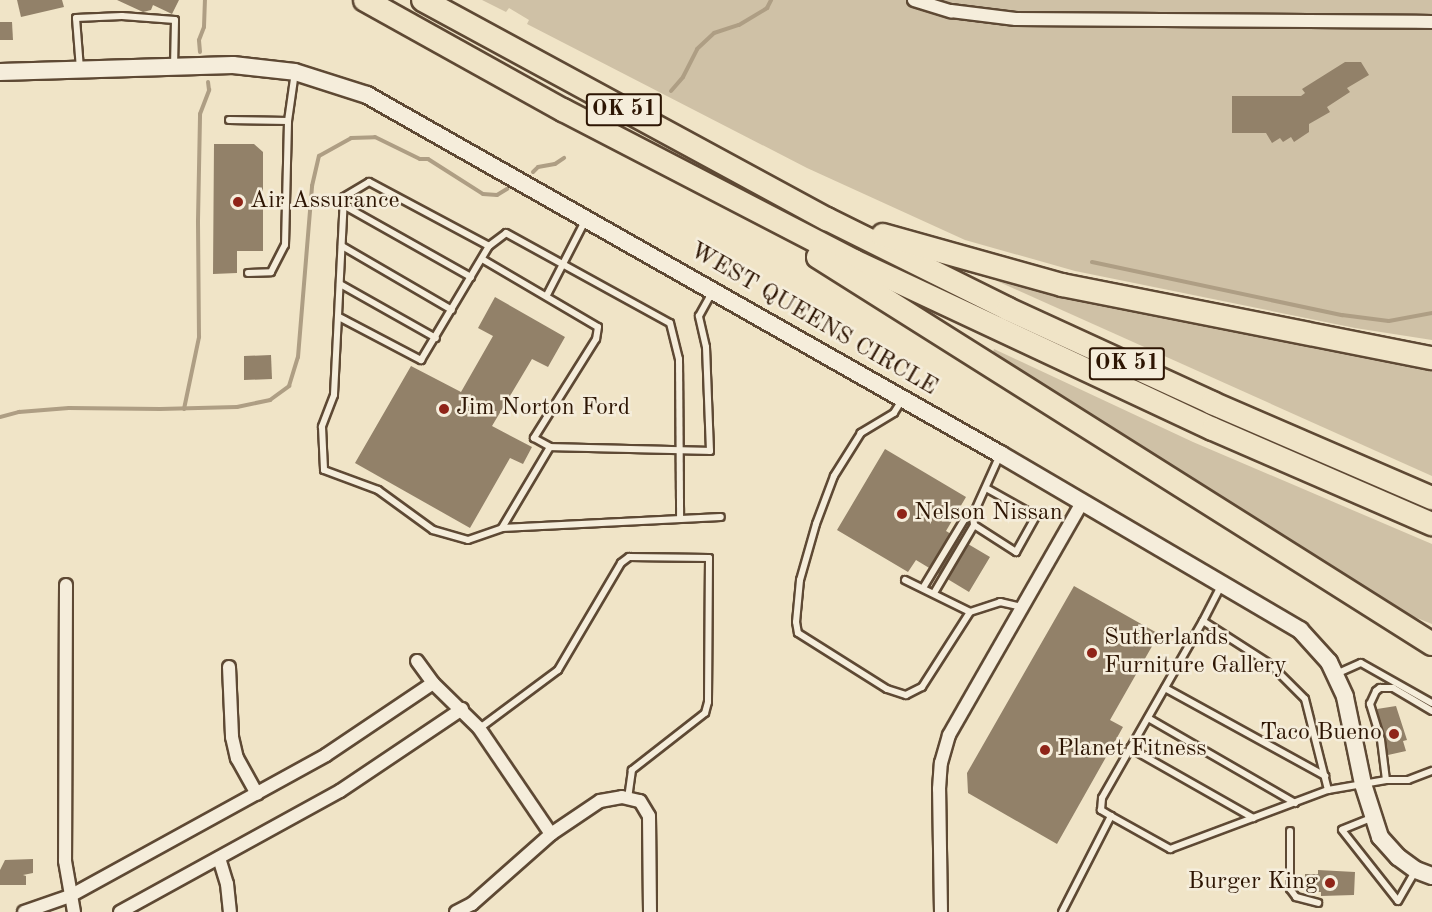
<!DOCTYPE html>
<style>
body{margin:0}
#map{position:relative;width:1432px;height:912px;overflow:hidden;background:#f0e4c7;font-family:"Old Standard TT",serif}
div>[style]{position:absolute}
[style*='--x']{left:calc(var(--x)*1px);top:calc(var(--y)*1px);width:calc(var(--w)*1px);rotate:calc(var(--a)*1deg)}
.green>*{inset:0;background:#cfc1a6}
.stream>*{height:4px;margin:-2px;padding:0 2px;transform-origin:2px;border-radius:2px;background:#ae9e84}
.building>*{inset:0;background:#928169}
.roads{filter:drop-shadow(2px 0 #5e4934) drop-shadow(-2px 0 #5e4934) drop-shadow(0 2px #5e4934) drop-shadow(0 -2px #5e4934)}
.lane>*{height:6px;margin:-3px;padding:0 3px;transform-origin:3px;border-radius:3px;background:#f5eddb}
.street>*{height:12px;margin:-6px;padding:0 6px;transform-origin:6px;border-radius:6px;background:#f5eddb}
.secondary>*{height:16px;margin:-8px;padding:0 8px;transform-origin:8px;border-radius:8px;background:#f5eddb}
.highway>*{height:22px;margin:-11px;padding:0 11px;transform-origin:11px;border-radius:11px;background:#f0e4c7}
.dots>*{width:16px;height:16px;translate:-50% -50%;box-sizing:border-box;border:3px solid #f5eddb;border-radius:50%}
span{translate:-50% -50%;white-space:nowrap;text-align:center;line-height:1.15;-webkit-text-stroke:5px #f5eddb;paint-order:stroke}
.shield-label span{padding:2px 4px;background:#f5eddb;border:2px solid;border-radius:4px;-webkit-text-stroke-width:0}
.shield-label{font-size:22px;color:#2d1503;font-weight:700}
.poi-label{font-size:24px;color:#2d1503}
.left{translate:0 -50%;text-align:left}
.right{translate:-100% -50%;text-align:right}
.street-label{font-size:24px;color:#2d1503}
</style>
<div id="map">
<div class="green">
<div style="clip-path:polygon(482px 0,1432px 0,1432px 340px,1355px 328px,1075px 271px,965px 240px,807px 168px,527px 24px,529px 20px,509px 8px,506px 12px)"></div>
<div style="clip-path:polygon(1001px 275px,1432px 368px,1432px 476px,997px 281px)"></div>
<div style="clip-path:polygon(994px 349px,1193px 442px,1432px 544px,1432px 624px,1412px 616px,992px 356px)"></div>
</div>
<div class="stream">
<div style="--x:200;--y:52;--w:12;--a:-95"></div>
<div style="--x:199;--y:40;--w:14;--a:-69"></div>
<div style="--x:204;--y:27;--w:27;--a:-88"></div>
<div style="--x:671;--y:91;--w:18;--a:-49"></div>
<div style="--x:683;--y:77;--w:31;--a:-63"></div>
<div style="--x:697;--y:49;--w:23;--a:-43"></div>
<div style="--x:714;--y:33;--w:26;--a:-18"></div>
<div style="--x:739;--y:25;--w:33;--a:-31"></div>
<div style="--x:767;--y:8;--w:9;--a:-63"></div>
<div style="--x:533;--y:172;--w:7;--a:-45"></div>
<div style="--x:538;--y:167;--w:17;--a:-10"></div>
<div style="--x:555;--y:164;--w:11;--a:-34"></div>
<div style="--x:1092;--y:262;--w:256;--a:12"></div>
<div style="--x:1342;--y:315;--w:47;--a:7.3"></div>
<div style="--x:1389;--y:321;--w:44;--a:-10.5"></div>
<div style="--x:184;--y:409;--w:74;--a:-78.2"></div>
<div style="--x:199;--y:337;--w:116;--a:-90.5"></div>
<div style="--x:198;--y:221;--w:107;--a:-88.9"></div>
<div style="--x:200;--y:114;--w:26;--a:-69"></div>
<div style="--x:209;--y:90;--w:8;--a:-97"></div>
<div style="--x:0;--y:417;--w:20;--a:-15"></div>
<div style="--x:19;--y:412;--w:50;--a:-4.6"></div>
<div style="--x:69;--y:408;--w:91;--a:0.6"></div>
<div style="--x:160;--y:409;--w:77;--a:-1.5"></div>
<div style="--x:237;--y:407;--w:34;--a:-12"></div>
<div style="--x:270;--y:400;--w:24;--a:-36"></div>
<div style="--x:289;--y:386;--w:30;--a:-73"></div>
<div style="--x:298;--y:357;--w:172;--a:-85.3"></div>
<div style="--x:312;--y:186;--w:31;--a:-77"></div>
<div style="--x:319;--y:156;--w:37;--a:-29"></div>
<div style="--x:351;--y:138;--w:24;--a:-2"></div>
<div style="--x:375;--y:137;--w:50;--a:26.1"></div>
<div style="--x:420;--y:159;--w:8;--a:0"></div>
<div style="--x:428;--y:159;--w:65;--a:32.5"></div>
<div style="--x:483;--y:194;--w:14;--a:4"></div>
<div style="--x:497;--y:195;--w:12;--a:-31"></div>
</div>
<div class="building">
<div style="clip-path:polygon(17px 0,62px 0,64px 7px,21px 17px)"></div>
<div style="clip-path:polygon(117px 0,179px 0,172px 14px,153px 5px,151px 10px,143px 12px)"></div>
<div style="clip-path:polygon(0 22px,12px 22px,13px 40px,0 40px)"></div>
<div style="clip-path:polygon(1345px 62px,1361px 62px,1369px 75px,1347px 88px,1350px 92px,1327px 107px,1330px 112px,1309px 124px,1309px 132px,1294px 142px,1291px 137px,1283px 142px,1280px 138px,1272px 143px,1266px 133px,1232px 133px,1232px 96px,1301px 96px,1305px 93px,1302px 89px)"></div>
<div style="clip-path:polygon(214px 144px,254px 144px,263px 152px,263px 251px,237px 251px,237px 273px,213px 274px)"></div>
<div style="clip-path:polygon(495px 297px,565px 337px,548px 367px,532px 359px,492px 426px,532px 447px,523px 464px,510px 458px,470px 528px,355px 463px,411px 366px,461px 392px,493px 336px,478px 328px)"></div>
<div style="clip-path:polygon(271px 355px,272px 379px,244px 380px,244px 356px)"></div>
<div style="clip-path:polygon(885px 449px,966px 497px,946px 531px,990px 557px,969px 592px,916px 560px,908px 572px,837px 530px)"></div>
<div style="clip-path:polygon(1074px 586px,1159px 634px,1110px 720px,1123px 727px,1057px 844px,968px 793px,967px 773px)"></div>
<div style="clip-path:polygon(1396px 706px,1407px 740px,1403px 741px,1406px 751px,1388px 755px,1377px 709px)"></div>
<div style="clip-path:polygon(33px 859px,33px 873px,23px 875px,26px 876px,26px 885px,0 885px,0 870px,5px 860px)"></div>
<div style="clip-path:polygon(1318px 870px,1355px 872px,1354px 895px,1321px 896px,1321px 892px,1305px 892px,1305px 874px,1318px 874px)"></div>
</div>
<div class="roads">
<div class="lane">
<div style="--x:80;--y:69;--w:51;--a:-94.5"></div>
<div style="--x:76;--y:18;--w:46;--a:-2.5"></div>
<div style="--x:122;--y:16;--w:53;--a:4.3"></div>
<div style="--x:175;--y:20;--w:46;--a:91.2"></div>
<div style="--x:229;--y:120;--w:59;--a:1"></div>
<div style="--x:343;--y:205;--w:147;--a:29.4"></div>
<div style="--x:342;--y:246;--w:127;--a:30.2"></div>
<div style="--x:489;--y:246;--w:136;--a:-151.9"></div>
<div style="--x:369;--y:182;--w:29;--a:149"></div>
<div style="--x:344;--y:197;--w:198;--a:92.9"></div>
<div style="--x:334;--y:395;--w:34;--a:111"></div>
<div style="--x:322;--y:427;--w:43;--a:87.3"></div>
<div style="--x:324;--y:470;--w:58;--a:20.3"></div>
<div style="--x:378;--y:490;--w:68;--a:36"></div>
<div style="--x:433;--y:530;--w:36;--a:16"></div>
<div style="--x:468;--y:540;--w:36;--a:-19"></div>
<div style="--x:502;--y:528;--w:219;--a:-2.9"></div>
<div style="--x:482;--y:259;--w:134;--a:30.4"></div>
<div style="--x:598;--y:327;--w:12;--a:99"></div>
<div style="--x:596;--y:339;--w:117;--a:122.1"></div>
<div style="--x:534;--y:438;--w:18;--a:29"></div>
<div style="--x:550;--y:447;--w:94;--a:120.7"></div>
<div style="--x:248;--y:273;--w:23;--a:-2"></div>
<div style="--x:271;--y:272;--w:30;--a:-63"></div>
<div style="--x:285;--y:245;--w:124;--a:-88.6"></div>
<div style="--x:288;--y:121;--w:49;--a:-81.9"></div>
<div style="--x:340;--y:284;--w:110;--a:29.4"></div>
<div style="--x:547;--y:295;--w:83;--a:-62.8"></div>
<div style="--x:339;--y:317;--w:93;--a:27.7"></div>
<div style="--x:421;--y:360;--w:133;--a:-59.2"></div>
<div style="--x:489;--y:246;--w:21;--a:-37"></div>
<div style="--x:506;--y:233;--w:187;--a:28.8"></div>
<div style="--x:670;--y:323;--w:37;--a:76"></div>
<div style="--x:679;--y:359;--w:160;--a:89.6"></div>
<div style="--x:902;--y:400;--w:15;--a:122"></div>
<div style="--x:894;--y:413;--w:39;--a:149"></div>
<div style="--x:861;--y:433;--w:51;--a:122.1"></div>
<div style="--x:834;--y:476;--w:51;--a:110.6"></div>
<div style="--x:816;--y:524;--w:58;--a:105.9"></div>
<div style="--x:800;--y:580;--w:42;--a:95.4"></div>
<div style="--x:796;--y:622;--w:11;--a:80"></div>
<div style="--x:798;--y:633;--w:105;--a:32.2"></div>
<div style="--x:887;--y:689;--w:20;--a:18"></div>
<div style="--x:906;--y:695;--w:18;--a:-27"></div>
<div style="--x:922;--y:687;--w:89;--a:-57.4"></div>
<div style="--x:970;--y:612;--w:32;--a:-18"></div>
<div style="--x:1000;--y:602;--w:23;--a:13"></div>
<div style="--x:550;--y:447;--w:160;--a:1.4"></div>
<div style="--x:710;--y:451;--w:104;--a:-92.2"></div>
<div style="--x:706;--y:347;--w:32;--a:-103"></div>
<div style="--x:699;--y:316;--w:29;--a:-61"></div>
<div style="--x:974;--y:525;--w:50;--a:32.7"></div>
<div style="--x:1016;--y:552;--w:41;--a:-60.9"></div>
<div style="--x:1036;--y:516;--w:57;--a:-150.8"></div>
<div style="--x:905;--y:580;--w:72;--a:26.2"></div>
<div style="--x:923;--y:588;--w:79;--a:-58.9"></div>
<div style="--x:964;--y:520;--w:10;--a:-29"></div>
<div style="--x:934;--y:593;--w:79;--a:-59.5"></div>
<div style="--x:974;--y:525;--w:10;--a:-96"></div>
<div style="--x:973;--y:515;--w:66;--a:-65.8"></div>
<div style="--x:1203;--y:621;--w:80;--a:32.7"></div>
<div style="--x:1270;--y:664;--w:49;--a:45"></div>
<div style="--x:1305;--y:699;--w:94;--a:75.8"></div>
<div style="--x:1336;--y:674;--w:27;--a:-24"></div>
<div style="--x:1361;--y:663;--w:81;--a:29.4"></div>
<div style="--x:1165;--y:688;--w:183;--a:28.8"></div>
<div style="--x:1148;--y:718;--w:170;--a:30"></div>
<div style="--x:480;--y:728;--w:97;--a:-36.6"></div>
<div style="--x:558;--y:670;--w:124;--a:-59.5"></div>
<div style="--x:621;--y:563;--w:10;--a:-37"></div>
<div style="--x:629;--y:557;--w:80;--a:0.7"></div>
<div style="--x:709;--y:558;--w:144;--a:90.4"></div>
<div style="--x:708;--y:702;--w:11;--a:105"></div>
<div style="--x:705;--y:713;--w:93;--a:142"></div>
<div style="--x:632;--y:770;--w:27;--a:98"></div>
<div style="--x:1130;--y:748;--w:142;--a:29.6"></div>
<div style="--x:1386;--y:780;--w:40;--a:-97.1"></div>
<div style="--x:1381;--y:740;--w:38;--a:-107"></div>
<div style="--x:1370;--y:704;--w:14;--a:-65"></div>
<div style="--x:1376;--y:691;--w:5;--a:-37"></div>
<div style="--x:1380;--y:688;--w:13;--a:0"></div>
<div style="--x:1393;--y:688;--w:45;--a:30.5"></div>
<div style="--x:1111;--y:816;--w:12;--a:-149"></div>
<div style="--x:1101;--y:810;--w:12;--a:-85"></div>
<div style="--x:1102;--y:798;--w:204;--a:-60.3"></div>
<div style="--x:1203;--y:621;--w:42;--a:-62.8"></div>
<div style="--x:1371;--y:818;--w:31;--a:158"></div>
<div style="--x:1342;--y:830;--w:90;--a:51.7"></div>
<div style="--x:1398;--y:901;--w:34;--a:-60"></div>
<div style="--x:1290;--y:831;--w:58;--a:90"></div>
<div style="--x:1290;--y:889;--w:10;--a:53"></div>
<div style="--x:1296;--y:897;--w:23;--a:15"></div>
<div style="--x:1062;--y:912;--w:108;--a:-63"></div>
<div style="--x:1111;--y:816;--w:68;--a:29.2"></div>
<div style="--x:1170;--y:849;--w:169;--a:-20.5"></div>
<div style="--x:1328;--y:790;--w:59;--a:-9.8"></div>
<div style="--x:1386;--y:780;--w:22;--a:0"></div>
<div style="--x:1408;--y:780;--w:26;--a:-21"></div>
</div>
<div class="street">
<div style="--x:914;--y:0;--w:39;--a:17"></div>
<div style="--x:951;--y:11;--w:65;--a:7"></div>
<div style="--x:1016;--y:19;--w:416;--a:0.4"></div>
<div style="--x:66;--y:585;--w:276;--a:90.2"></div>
<div style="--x:65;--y:861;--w:52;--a:80"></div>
<div style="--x:417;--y:661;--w:27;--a:54"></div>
<div style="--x:433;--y:683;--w:64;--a:44.4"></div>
<div style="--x:479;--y:728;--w:128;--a:55.8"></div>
<div style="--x:229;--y:667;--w:70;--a:87.5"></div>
<div style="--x:232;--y:737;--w:22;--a:77"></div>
<div style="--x:237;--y:758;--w:41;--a:60.9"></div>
<div style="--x:219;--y:858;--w:27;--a:73"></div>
<div style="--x:227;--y:884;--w:28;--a:84"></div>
<div style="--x:24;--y:912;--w:49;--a:-19.2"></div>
<div style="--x:70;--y:896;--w:292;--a:-28.8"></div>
<div style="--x:326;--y:755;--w:129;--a:-33.9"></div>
<div style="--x:120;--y:912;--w:251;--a:-28.8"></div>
<div style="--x:340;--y:791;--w:147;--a:-33.9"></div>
<div style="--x:456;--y:912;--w:18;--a:-27"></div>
<div style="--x:472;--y:904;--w:106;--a:-41.5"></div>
<div style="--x:551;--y:834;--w:59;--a:-34"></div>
<div style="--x:600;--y:801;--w:22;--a:-10"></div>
<div style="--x:622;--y:797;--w:18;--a:13"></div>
<div style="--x:640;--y:801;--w:17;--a:59"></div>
<div style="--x:649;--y:816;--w:96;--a:89.4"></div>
<div style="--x:941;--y:912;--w:123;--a:-90.9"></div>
<div style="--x:939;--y:789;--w:26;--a:-86"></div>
<div style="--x:941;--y:763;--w:29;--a:-74"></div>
<div style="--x:949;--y:735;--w:267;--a:-60.2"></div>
</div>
<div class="secondary">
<div style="--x:0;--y:72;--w:233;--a:-1.7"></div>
<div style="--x:233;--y:65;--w:62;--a:6.4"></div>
<div style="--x:295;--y:72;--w:76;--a:17.7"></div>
<div style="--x:367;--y:95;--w:728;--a:29.56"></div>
<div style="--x:1000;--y:454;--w:348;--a:30.4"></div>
<div style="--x:1300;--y:630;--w:43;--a:47.8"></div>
<div style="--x:1329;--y:662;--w:38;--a:65"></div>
<div style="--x:1345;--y:697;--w:89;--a:78.3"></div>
<div style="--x:1363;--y:784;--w:56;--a:72.2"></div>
<div style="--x:1380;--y:837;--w:27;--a:48"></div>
<div style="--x:1398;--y:857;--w:22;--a:36"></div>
<div style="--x:1416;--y:870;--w:17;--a:21"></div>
</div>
<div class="highway">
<div style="--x:365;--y:0;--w:227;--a:29.1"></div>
<div style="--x:563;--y:110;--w:328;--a:27.4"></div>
<div style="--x:854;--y:261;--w:396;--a:25.1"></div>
<div style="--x:1213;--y:429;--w:239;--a:23.5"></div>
<div style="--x:423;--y:0;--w:460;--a:28.5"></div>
<div style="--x:827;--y:219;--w:202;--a:26.4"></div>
<div style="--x:1008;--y:309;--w:225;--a:24.7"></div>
<div style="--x:1212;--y:403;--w:240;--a:23.4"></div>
<div style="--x:883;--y:235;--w:186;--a:15.6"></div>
<div style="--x:1062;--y:285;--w:377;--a:11.2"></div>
<div style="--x:818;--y:257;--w:726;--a:32.22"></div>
</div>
</div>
<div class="dots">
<div style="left:238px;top:202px;background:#8f2418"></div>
<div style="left:444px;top:409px;background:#8f2418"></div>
<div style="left:902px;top:514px;background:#8f2418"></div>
<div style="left:1092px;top:653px;background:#8f2418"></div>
<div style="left:1394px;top:734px;background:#8f2418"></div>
<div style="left:1045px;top:750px;background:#8f2418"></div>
<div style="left:1330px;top:883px;background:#8f2418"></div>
</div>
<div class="shield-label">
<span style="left:624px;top:110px">OK 51</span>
<span style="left:1127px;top:364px">OK 51</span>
</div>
<div class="poi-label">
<span class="left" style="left:250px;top:202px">Air Assurance</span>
<span class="left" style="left:456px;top:409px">Jim Norton Ford</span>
<span class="left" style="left:914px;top:514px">Nelson Nissan</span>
<span class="left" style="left:1104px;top:653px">Sutherlands<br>Furniture Gallery</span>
<span class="right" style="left:1382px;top:734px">Taco Bueno</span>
<span class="left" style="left:1057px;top:750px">Planet Fitness</span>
<span class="right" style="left:1318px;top:883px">Burger King</span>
</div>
<div class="street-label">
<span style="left:813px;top:320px;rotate:30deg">WEST QUEENS CIRCLE</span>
</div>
</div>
